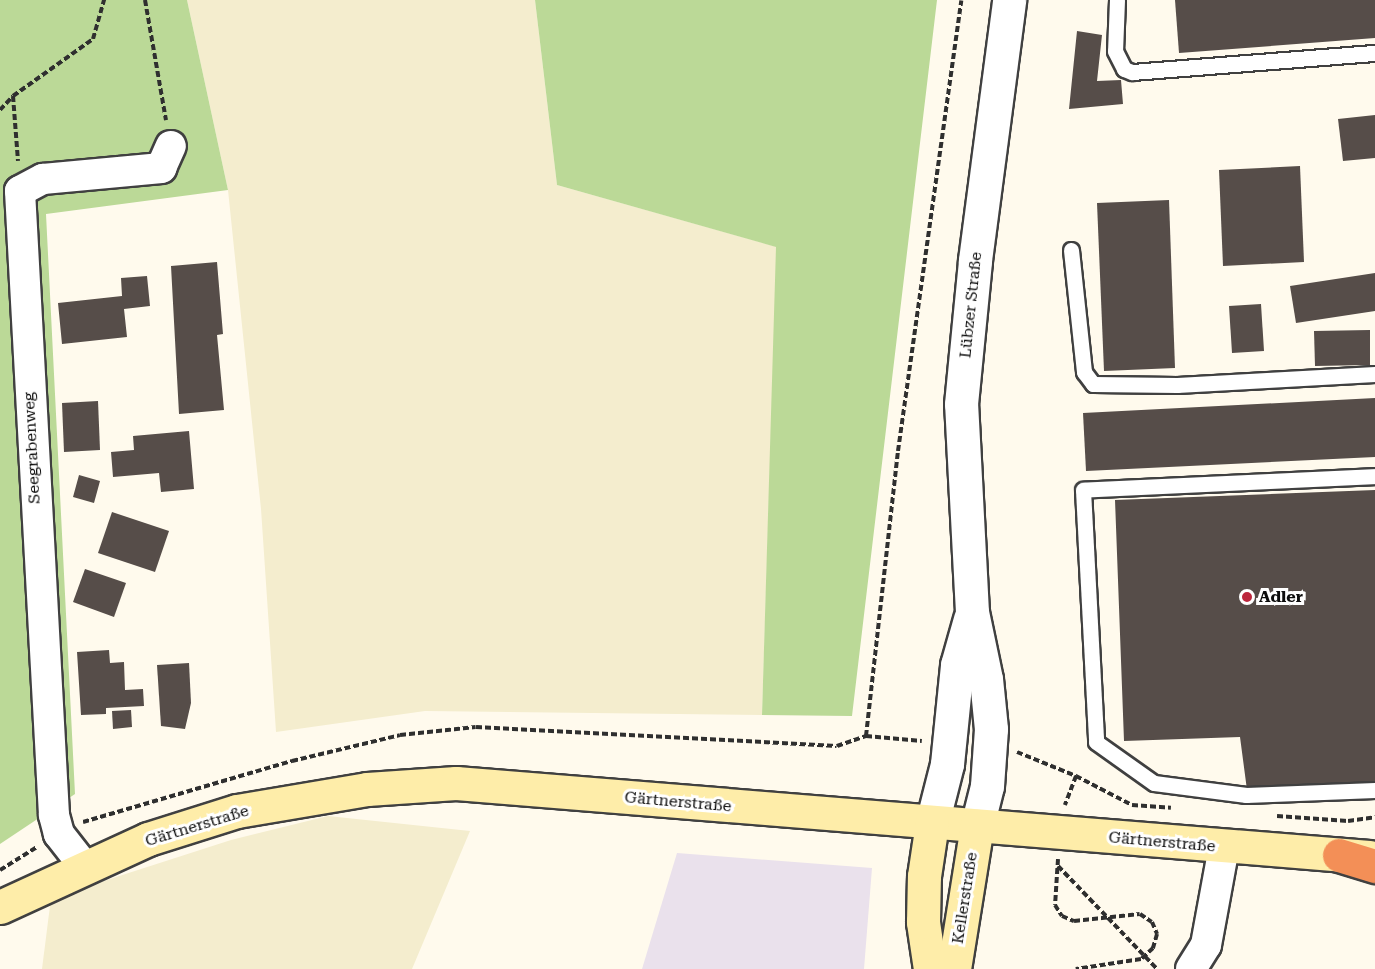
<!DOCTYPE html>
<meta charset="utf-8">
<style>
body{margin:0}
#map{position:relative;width:1375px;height:969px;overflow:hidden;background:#fffaed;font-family:"Roboto Serif",serif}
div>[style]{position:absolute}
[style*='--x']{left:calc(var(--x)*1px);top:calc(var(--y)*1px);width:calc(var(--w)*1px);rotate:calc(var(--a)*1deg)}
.industrial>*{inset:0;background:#eae1ec}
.farmland>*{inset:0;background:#f4edce}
.forest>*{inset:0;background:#bbd997}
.building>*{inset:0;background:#564d49}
.path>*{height:4px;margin-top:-2px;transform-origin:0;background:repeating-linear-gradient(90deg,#2f2f2f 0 6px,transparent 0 9px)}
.roads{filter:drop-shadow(2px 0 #404040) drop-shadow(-2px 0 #404040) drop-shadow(0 2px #404040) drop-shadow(0 -2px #404040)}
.service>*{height:15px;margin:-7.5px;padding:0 7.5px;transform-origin:7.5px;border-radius:7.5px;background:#fff}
.minor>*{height:30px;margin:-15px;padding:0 15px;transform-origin:15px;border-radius:15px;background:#fff}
.tertiary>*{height:33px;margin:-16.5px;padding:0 16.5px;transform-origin:16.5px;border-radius:16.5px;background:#fff}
.secondary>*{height:33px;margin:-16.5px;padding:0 16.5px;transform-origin:16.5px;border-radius:16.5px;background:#feeda9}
.motorway>*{height:33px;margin:-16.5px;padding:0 16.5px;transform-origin:16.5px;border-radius:16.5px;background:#f38f57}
.dots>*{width:16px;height:16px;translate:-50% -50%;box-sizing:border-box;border:3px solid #fff;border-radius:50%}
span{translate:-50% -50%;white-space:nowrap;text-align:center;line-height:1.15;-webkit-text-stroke:6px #fff;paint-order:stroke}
.street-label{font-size:16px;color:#0d0d0d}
.poi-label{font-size:16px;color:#0d0d0d;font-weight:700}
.left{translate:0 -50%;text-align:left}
</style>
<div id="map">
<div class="industrial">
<div style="clip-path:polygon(677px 853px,872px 868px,864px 969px,642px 969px)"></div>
</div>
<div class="farmland">
<div style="clip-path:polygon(187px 0,535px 0,557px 185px,777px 247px,762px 715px,425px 711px,276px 732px,261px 509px,228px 190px)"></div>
<div style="clip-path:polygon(328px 816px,470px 831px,412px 969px,42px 969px,51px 898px,231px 840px)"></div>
</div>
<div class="forest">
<div style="clip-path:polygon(0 0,187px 0,228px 190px,46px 214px,75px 794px,0 844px)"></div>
<div style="clip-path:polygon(535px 0,937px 0,852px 716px,762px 715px,776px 247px,557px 185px)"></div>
</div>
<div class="building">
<div style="clip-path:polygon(1175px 0,1375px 0,1375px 38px,1179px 53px)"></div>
<div style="clip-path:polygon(1077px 31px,1102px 35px,1097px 81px,1121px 80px,1123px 104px,1069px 109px)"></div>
<div style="clip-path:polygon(1375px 115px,1375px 158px,1343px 161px,1338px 119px)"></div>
<div style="clip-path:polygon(1300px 166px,1304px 262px,1223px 266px,1219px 170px)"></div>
<div style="clip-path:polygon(1169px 200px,1175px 368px,1104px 371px,1097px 203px)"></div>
<div style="clip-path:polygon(217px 262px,223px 334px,217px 335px,224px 410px,179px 414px,171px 266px)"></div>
<div style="clip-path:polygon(1375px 273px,1375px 311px,1296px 323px,1290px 286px)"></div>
<div style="clip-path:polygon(147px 276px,150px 306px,124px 309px,127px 337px,62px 344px,58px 303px,122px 296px,121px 278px)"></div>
<div style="clip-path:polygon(1261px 304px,1264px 351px,1232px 353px,1229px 306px)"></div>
<div style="clip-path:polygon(1370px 330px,1370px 365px,1315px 366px,1314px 331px)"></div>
<div style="clip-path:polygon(1375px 398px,1375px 457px,1086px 471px,1083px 413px)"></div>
<div style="clip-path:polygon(98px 401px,100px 450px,64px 452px,62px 403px)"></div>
<div style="clip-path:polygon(189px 431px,194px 489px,161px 492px,159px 473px,113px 477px,111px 452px,134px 450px,133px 436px)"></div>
<div style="clip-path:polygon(79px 475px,100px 481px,94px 503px,73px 497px)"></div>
<div style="clip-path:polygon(1375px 490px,1375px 784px,1247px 790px,1240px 737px,1124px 741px,1115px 500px)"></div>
<div style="clip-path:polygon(112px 512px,169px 531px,155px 572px,98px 553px)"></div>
<div style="clip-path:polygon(85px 569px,126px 583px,114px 617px,73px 602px)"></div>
<div style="clip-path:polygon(109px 650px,110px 663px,124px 662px,125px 690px,143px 689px,144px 706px,106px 708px,106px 714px,81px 715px,77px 652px)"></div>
<div style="clip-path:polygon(189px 663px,191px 703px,185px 729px,161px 726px,157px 665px)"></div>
<div style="clip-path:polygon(131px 710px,132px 727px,113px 729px,112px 711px)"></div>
</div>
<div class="path">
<div style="--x:145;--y:0;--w:122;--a:80.1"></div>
<div style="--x:13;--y:96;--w:65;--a:85.6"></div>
<div style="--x:0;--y:110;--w:19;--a:-47"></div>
<div style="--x:13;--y:96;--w:98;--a:-35.5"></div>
<div style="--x:93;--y:39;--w:41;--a:-74.2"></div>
<div style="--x:866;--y:736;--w:287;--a:-83.6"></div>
<div style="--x:898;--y:451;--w:455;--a:-82"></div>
<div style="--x:1017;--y:752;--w:64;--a:22.1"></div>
<div style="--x:1076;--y:776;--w:31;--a:111"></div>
<div style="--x:1076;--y:776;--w:63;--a:27.4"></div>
<div style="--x:1132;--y:805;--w:39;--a:4"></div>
<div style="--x:1277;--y:816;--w:71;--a:4"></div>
<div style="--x:1348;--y:821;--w:27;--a:-8"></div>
<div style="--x:83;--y:822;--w:218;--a:-16.3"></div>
<div style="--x:292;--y:761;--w:111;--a:-13.5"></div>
<div style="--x:400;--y:735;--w:76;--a:-6"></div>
<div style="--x:476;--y:727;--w:361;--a:3"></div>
<div style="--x:837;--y:746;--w:31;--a:-19"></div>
<div style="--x:866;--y:736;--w:56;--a:5.1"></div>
<div style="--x:1058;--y:859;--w:46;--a:93.7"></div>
<div style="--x:1055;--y:905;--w:13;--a:58"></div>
<div style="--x:1062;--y:916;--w:13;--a:23"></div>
<div style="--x:1074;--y:921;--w:66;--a:-6.1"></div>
<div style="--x:1140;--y:914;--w:14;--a:34"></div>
<div style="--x:1152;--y:922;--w:13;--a:67"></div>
<div style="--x:1157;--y:934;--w:15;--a:106"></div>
<div style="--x:1153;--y:948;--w:16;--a:137"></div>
<div style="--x:1141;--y:959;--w:66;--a:171.3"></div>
<div style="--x:1058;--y:866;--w:143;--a:46.1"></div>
<div style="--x:0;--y:870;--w:44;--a:-31.9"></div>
</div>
<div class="roads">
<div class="service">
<div style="--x:1117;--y:0;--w:51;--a:92.2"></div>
<div style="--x:1115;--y:51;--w:20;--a:63"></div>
<div style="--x:1124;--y:69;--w:9;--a:21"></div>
<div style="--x:1132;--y:72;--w:244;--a:-4.5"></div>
<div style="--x:1071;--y:250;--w:123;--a:83.9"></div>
<div style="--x:1084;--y:372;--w:15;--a:53"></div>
<div style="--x:1093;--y:384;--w:84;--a:0.7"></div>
<div style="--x:1177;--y:385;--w:198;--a:-3.2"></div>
<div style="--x:1375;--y:476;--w:292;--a:177.3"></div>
<div style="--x:1083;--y:490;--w:252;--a:87"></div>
<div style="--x:1096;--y:742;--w:71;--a:35.3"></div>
<div style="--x:1154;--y:783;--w:93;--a:7.4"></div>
<div style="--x:1246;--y:795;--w:129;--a:-2.2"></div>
</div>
<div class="minor">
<div style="--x:84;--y:866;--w:41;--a:-128"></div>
<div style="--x:59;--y:834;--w:20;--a:-105"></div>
<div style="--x:54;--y:815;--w:625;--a:-93.12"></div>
<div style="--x:20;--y:191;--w:26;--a:-28"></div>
<div style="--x:43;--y:179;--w:119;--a:-5.3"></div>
<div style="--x:161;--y:168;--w:24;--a:-66"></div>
<div style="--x:1191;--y:969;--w:28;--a:-58"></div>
<div style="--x:1206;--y:945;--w:100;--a:-79.6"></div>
</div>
<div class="tertiary">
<div style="--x:932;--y:823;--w:61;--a:-75.7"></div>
<div style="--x:947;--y:764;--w:100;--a:-84.2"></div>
<div style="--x:957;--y:665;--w:48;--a:-74.2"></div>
<div style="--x:977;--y:826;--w:41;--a:-76"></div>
<div style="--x:987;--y:786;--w:57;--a:-86"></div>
<div style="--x:991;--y:729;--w:50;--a:-95.7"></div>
<div style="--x:986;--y:679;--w:68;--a:-101.8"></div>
<div style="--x:972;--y:612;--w:208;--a:-93"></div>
<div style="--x:961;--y:404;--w:145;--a:-84.4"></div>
<div style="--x:975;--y:260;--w:262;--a:-82.5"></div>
</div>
<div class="secondary">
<div style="--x:0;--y:907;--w:163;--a:-24.7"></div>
<div style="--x:148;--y:839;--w:93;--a:-17.5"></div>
<div style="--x:237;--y:811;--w:132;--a:-9.6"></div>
<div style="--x:367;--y:789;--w:89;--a:-3.9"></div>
<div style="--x:456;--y:783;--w:916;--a:4.63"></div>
<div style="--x:930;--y:969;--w:48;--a:-98.5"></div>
<div style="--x:923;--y:922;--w:46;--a:-88.8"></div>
<div style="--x:924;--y:876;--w:54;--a:-81.4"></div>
<div style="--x:954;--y:969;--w:145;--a:-80.9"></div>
</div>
<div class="motorway">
<div style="--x:1339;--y:855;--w:38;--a:17"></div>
</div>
</div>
<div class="dots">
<div style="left:1247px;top:597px;background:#bc263c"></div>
</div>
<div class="street-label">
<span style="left:971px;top:305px;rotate:-84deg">Lübzer Straße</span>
<span style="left:32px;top:448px;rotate:-93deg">Seegrabenweg</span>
<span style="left:678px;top:802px;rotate:5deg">Gärtnerstraße</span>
<span style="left:197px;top:826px;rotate:-17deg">Gärtnerstraße</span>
<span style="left:1162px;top:842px;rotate:5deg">Gärtnerstraße</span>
<span style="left:965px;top:898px;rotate:-81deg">Kellerstraße</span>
</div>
<div class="poi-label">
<span class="left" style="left:1259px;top:597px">Adler</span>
</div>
</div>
